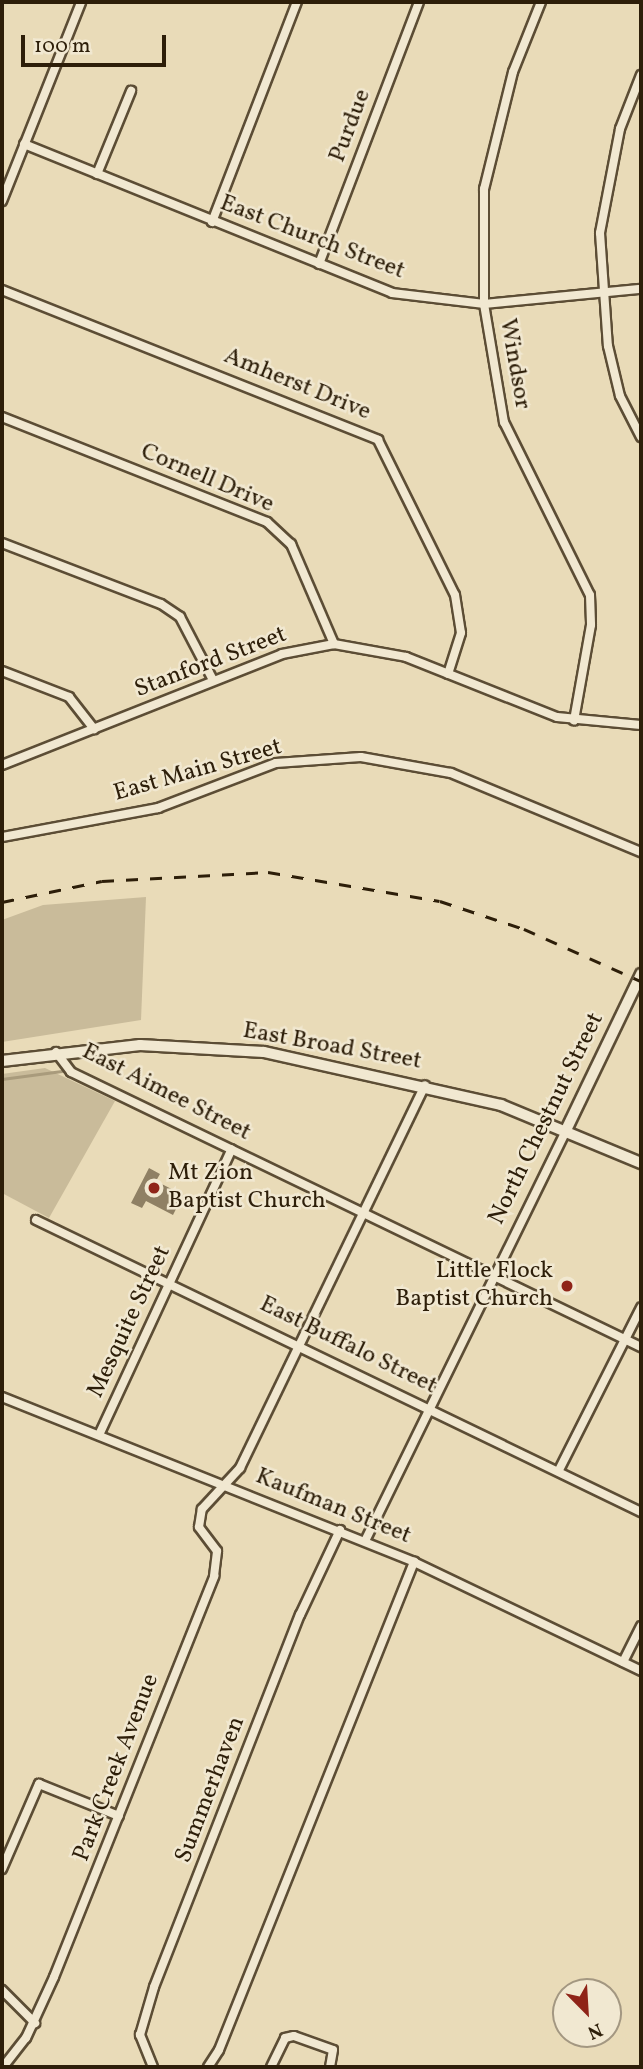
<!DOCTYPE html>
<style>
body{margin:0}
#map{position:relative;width:643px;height:2069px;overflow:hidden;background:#e9dbb8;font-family:Vollkorn,serif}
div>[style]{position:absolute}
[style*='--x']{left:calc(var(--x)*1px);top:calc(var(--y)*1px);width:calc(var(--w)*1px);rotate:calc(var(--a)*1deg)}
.green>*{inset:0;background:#c9bb9a}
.stream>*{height:2.5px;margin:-1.25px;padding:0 1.25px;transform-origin:1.25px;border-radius:1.25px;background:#a99b7c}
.building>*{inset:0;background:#8f8064}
.roads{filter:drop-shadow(2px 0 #5c4d35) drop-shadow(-2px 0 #5c4d35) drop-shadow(0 2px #5c4d35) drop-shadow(0 -2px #5c4d35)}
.minor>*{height:8px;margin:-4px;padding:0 4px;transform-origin:4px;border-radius:4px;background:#f1e8d1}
.tertiary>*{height:10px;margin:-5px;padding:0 5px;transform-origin:5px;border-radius:5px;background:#f1e8d1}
.secondary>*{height:10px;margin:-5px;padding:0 5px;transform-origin:5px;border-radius:5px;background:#f1e8d1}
.rail>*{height:2.5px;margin-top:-1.25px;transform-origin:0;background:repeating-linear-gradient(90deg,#2d1e09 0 12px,transparent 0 24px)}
.dots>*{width:19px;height:19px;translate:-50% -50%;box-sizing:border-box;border:4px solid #f1e8d1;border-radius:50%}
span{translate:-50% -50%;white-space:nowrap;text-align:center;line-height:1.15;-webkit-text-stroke:5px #f1e8d1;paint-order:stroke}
.street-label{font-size:24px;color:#2d1e09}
.poi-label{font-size:24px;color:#2d1e09}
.left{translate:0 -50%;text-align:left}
.right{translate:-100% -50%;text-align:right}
.frame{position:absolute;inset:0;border:4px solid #2d1e09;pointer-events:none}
.north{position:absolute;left:552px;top:1978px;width:70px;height:70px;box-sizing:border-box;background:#f1e8d1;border:2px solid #a39781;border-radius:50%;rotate:156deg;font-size:19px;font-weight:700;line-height:28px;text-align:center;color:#2d1e09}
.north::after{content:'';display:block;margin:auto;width:24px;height:32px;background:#8f2418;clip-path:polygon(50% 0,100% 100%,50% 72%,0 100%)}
.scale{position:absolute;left:21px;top:35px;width:145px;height:32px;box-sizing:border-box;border:4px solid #2d1e09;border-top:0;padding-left:9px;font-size:21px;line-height:24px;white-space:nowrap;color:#2d1e09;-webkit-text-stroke:5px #f1e8d1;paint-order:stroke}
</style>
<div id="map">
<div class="green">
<div style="clip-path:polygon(146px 897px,141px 1020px,2px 1042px,2px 920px,43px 905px)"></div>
<div style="clip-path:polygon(45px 1068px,115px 1101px,49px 1218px,2px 1193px,2px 1074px)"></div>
</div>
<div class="stream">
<div style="--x:2;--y:1079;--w:60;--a:-7.7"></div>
</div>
<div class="building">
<div style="clip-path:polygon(149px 1168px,160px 1174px,156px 1181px,183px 1195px,173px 1215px,146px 1201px,142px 1208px,131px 1203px)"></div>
</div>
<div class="roads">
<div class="minor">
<div style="--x:541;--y:2;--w:75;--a:111.8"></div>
<div style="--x:513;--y:72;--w:121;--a:103.9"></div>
<div style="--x:484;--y:189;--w:115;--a:90"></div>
<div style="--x:484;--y:304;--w:120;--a:80.4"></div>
<div style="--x:504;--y:422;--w:193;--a:63.6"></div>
<div style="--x:590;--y:595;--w:30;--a:88"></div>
<div style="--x:591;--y:625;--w:97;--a:100.1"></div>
<div style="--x:641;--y:75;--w:58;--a:111.3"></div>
<div style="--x:620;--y:129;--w:106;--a:100.9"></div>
<div style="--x:600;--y:233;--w:113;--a:86"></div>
<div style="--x:608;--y:346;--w:51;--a:76.5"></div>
<div style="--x:620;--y:396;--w:46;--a:62.9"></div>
<div style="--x:24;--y:144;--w:397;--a:22"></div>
<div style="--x:392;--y:293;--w:93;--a:6.8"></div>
<div style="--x:484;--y:304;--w:158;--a:-5.5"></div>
<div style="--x:97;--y:174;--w:90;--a:-67.7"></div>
<div style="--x:2;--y:201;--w:214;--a:-68.3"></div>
<div style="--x:212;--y:222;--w:236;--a:-68.9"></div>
<div style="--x:319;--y:264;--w:280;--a:-69.1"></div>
<div style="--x:2;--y:290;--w:405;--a:21.7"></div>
<div style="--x:378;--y:440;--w:173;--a:63.6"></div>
<div style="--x:455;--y:595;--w:38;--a:81"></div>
<div style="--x:461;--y:633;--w:43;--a:107.6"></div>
<div style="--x:2;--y:417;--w:285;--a:21.6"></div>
<div style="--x:267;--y:522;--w:33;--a:43"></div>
<div style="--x:291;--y:544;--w:109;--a:66.7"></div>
<div style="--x:2;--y:543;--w:170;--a:21"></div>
<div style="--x:161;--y:604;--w:23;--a:34"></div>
<div style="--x:180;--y:617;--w:71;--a:62.4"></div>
<div style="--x:2;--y:671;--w:72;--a:21.2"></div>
<div style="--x:69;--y:697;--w:41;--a:52"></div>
<div style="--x:2;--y:765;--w:301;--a:-21.6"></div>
<div style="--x:282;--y:654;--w:53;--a:-10.9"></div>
<div style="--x:334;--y:644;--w:73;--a:10.2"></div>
<div style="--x:406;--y:657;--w:162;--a:21.7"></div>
<div style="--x:557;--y:717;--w:84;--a:5.4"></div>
<div style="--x:2;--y:837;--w:159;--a:-10.5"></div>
<div style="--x:158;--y:808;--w:126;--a:-20.9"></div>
<div style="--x:276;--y:763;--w:85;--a:-4"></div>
<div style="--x:361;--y:757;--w:91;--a:10.1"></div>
<div style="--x:451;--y:773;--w:206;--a:22.6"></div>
<div style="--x:56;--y:1052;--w:25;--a:53"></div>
<div style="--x:71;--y:1072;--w:633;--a:25.76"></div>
<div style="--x:36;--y:1220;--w:672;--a:25.76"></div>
<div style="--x:2;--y:1397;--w:444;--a:21.8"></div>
<div style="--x:414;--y:1562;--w:252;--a:25.6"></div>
<div style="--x:99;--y:1435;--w:315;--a:-65.1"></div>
<div style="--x:559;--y:1470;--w:182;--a:-63.2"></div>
<div style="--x:365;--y:1541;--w:460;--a:-63.9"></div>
<div style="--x:623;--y:1662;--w:40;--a:-63.4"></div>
<div style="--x:2;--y:1869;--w:93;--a:-66.5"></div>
<div style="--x:39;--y:1784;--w:86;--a:21.8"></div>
<div style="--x:2;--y:1990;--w:47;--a:45"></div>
<div style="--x:3;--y:2067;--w:37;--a:-52"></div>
<div style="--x:26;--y:2038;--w:67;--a:-65.3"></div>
<div style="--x:54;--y:1977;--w:432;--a:-68.2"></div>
<div style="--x:214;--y:1576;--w:25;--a:-83"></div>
<div style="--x:217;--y:1551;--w:30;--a:-127"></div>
<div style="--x:199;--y:1527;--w:18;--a:-81"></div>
<div style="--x:202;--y:1509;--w:56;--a:-47.2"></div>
<div style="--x:240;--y:1468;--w:425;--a:-64.2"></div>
<div style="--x:153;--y:2067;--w:35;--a:-112"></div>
<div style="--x:140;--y:2035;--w:50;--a:-73.7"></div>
<div style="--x:154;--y:1987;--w:400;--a:-68.6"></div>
<div style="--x:300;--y:1615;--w:94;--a:-64.8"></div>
<div style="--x:208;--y:2067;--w:20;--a:-57"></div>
<div style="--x:219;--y:2050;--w:526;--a:-68.22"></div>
<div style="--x:271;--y:2067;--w:32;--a:-64"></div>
<div style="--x:285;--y:2038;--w:9;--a:-13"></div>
<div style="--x:294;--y:2036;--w:41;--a:19.7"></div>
<div style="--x:333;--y:2050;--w:17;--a:100"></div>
</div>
<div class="tertiary">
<div style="--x:567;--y:1128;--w:171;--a:-64.3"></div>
</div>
<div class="secondary">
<div style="--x:2;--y:1061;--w:139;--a:-6.6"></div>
<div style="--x:140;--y:1045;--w:124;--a:3.2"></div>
<div style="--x:264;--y:1052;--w:243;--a:12.6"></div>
<div style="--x:501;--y:1105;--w:152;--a:22.5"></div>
</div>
</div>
<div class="rail">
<div style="--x:2;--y:902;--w:102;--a:-11.9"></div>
<div style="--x:102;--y:881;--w:166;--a:-3.1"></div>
<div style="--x:268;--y:872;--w:174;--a:9.6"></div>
<div style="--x:440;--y:901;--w:89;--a:18.4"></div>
<div style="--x:524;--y:929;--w:128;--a:24"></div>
</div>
<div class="dots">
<div style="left:154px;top:1188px;background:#8f2418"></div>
<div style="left:567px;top:1286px;background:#8f2418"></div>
</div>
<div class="street-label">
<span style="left:351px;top:126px;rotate:-69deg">Purdue</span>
<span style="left:312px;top:238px;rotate:21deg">East Church Street</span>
<span style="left:514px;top:364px;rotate:80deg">Windsor</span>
<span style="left:297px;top:385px;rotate:22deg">Amherst Drive</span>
<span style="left:207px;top:479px;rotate:23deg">Cornell Drive</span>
<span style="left:211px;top:663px;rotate:-21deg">Stanford Street</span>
<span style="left:198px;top:771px;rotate:-16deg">East Main Street</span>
<span style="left:332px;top:1047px;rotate:10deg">East Broad Street</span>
<span style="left:166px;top:1093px;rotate:27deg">East Aimee Street</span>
<span style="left:547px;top:1119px;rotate:-64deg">North Chestnut Street</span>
<span style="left:130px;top:1322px;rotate:-65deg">Mesquite Street</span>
<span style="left:348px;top:1346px;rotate:26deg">East Buffalo Street</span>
<span style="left:333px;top:1507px;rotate:22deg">Kaufman Street</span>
<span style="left:117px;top:1768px;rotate:-69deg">Park Creek Avenue</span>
<span style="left:211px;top:1790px;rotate:-69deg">Summerhaven</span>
</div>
<div class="poi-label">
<span class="left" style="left:168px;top:1188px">Mt Zion<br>Baptist Church</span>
<span class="right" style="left:553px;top:1286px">Little Flock<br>Baptist Church</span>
</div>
<div class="frame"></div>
<div class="north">N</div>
<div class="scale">100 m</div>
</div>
